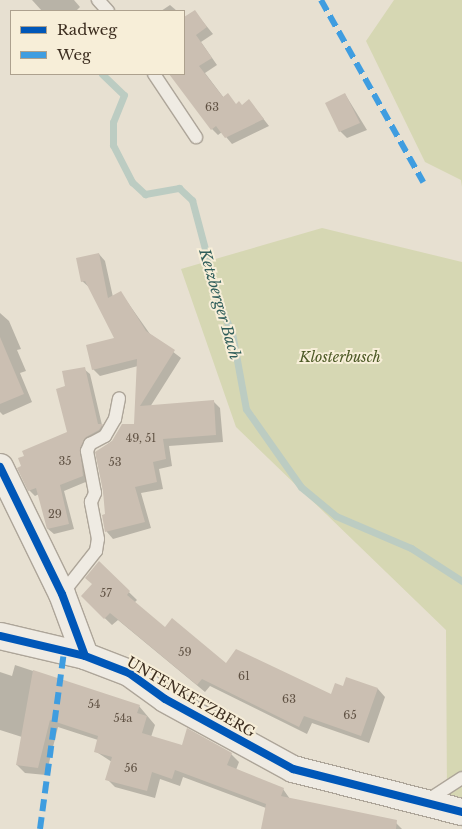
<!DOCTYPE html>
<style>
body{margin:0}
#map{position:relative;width:462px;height:829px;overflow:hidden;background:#e7e0d1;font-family:"Libre Baskerville",serif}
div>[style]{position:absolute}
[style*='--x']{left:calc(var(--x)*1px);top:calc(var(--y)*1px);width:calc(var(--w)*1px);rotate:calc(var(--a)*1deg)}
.green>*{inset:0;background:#d6d7b3}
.shadow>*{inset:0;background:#0003}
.stream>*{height:7px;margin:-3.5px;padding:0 3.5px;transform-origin:3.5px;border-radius:3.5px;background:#bcccc2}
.building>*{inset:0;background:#cbbfb2}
.roads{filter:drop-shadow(1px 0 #ada599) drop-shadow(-1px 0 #ada599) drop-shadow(0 1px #ada599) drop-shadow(0 -1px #ada599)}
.service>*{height:12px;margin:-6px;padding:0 6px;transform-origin:6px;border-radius:6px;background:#efebe3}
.minor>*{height:26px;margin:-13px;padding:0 13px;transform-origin:13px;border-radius:13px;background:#efebe3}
.quiet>*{height:6px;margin-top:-3px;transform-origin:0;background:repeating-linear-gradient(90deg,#3f9de0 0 12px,transparent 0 18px)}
.cycleway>*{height:8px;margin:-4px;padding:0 4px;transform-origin:4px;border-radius:4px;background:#0057b8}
span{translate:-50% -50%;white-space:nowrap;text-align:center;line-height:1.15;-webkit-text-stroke:4px #f7eed8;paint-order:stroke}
.number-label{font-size:11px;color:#605244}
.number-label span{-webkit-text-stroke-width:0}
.park-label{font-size:14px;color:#4d5a26;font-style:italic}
.street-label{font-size:14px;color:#3d2e20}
.water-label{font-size:15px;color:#2f5d5a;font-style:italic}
.legend{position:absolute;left:10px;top:10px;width:175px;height:65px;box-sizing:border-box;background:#f7eed8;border:1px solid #ada18e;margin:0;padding:6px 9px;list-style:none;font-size:15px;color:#3d2e20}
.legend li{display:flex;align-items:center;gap:10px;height:25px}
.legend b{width:25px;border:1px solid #ada18e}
</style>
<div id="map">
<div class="green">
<div style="clip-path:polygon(394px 0,462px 0,462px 187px,461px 180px,425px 162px,366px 41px)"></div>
<div style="clip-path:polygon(322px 228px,462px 262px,462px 801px,447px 797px,446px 630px,236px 427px,181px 269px)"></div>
</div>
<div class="shadow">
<div style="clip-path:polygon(32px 0,74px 0,80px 7px,76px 11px,42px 11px)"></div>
<div style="clip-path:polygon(170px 5px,177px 11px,161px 11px)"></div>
<div style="clip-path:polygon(195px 12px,213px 34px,201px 42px,217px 65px,205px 73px,224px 98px,236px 105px,255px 108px,269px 126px,232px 144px,222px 132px,218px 135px,212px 129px,171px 74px,184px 74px,184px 20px)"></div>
<div style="clip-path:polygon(345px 94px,367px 130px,347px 138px,340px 131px)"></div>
<div style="clip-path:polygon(99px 254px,105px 261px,113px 297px,121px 293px,150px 334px,181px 358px,150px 407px,213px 401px,220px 408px,223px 442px,169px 446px,172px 466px,159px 469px,163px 489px,141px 493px,151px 528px,113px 539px,107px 532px,103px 516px,107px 515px,97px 452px,135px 425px,138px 366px,100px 376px,93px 369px,116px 339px,90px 288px,82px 281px)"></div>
<div style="clip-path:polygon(0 313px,9px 321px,21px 349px,17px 350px,26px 371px,20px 373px,32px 402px,3px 415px,0 412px)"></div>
<div style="clip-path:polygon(84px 369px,90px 374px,102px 425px,107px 431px,91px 443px,88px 481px,64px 491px,74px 529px,54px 534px,48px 529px,39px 494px,35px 496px,29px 490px,68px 433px,66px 387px)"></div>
<div style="clip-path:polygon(99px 563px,137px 600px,134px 603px,165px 629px,226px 665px,332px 696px,343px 687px,378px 689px,385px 697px,369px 743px,312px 723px,307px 734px,210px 686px,205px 692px,118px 620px,112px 625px,90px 604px)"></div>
<div style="clip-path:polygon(15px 665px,139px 706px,155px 725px,151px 737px,182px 746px,231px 754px,239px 762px,236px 770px,283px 789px,290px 799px,394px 821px,402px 829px,262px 829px,266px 808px,183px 777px,180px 786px,160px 779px,155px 798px,115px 787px,107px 779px,112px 762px,95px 751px,98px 740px,58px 727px,46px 775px,25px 773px,17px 765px,22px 737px,0 730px,0 672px,12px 676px)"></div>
</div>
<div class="stream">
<div style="--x:102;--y:74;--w:30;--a:44"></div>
<div style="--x:124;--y:95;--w:29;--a:112"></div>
<div style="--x:113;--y:122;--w:23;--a:90"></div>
<div style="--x:113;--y:145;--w:42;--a:62.8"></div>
<div style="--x:132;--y:182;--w:18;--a:43"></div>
<div style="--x:145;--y:194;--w:35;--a:-10"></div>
<div style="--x:179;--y:188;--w:18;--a:43"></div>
<div style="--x:192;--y:200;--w:113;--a:75.1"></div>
<div style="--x:221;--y:309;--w:26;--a:65"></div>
<div style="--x:232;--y:333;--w:77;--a:79.6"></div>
<div style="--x:246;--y:409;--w:95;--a:54.8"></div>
<div style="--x:301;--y:487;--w:45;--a:39.6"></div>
<div style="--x:336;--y:516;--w:82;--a:23.1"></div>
<div style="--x:411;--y:548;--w:61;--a:32.9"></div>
</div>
<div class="building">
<div style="clip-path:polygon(195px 10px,207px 27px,196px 35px,212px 58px,199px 66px,223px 97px,228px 93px,236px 104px,239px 101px,242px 105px,249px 99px,264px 119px,225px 138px,216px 126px,211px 130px,169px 74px,184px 74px,184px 17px)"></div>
<div style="clip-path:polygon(345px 93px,360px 123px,339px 132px,325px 103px)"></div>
<div style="clip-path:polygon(99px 253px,108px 298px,121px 291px,146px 331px,175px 350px,140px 406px,214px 400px,216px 435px,163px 439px,166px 459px,153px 462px,157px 482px,135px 487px,145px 522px,105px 532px,102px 515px,105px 514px,103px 491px,95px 452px,112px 441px,122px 424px,134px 424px,137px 359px,92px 370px,86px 345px,114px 338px,85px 281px,81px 282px,76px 258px)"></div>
<div style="clip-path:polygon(0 337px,24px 394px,0 404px)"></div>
<div style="clip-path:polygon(85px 367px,98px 424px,103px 424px,99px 430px,86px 437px,80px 448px,83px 476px,60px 485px,69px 524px,47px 529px,36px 488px,28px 491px,17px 468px,21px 466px,18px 458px,24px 456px,22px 451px,67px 432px,56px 389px,65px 386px,62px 371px)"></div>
<div style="clip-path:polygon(99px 561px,130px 591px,127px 595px,165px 627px,172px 618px,226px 663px,236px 649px,331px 694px,335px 683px,343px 686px,346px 677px,378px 688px,361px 736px,304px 716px,299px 727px,202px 679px,197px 685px,110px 613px,104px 619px,81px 596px,92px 584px,85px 578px)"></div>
<div style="clip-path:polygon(33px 670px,140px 705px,137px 713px,147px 716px,142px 733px,182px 745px,187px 728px,232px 753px,227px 765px,284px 788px,281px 796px,397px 820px,396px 829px,261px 829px,266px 804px,175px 770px,172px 779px,152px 772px,147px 791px,105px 780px,112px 757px,94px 752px,98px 736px,50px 720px,38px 768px,16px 765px)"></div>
</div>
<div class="roads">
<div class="service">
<div style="--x:98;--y:0;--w:15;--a:48"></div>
<div style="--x:154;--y:74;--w:76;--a:56.3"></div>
<div style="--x:62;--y:594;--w:55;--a:-51.7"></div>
<div style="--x:96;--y:551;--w:12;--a:-81"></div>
<div style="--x:98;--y:539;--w:38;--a:-101"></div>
<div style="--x:91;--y:502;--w:10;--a:-66"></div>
<div style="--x:95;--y:493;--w:43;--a:-100.8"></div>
<div style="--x:87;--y:451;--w:8;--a:-67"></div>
<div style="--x:90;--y:444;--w:17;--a:-28"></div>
<div style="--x:105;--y:436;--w:20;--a:-60"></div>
<div style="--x:115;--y:419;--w:21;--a:-79"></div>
<div style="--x:425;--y:802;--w:44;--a:-33"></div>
</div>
<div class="minor">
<div style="--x:0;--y:467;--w:141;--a:64"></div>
<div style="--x:62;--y:594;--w:66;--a:69.6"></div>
<div style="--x:0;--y:636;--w:87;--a:13.2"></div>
<div style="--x:85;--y:656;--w:47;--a:21.1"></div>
<div style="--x:129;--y:673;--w:44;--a:35.8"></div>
<div style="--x:165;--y:699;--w:146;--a:28.7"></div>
<div style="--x:293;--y:769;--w:174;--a:14.3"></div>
</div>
</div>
<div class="quiet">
<div style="--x:321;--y:0;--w:209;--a:60.7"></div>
<div style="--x:40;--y:829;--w:180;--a:-82.3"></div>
</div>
<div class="cycleway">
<div style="--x:0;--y:467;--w:141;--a:64"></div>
<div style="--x:62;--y:594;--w:66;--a:69.6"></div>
<div style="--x:0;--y:636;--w:87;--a:13.2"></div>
<div style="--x:85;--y:656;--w:47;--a:21.1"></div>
<div style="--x:129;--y:673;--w:44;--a:35.8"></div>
<div style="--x:165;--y:699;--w:146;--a:28.7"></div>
<div style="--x:293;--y:769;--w:174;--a:14.3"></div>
</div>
<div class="number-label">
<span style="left:212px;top:107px">63</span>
<span style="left:141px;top:438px">49, 51</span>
<span style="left:65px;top:461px">35</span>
<span style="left:115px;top:462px">53</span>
<span style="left:55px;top:514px">29</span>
<span style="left:106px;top:593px">57</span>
<span style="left:185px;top:652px">59</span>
<span style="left:244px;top:676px">61</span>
<span style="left:289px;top:699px">63</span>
<span style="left:94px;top:704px">54</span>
<span style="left:350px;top:715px">65</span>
<span style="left:123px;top:718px">54a</span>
<span style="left:131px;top:768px">56</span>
</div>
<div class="park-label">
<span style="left:340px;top:357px">Klosterbusch</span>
</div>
<div class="street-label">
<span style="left:191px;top:697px;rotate:30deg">UNTENKETZBERG</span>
</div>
<div class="water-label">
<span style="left:220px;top:304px;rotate:74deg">Ketzberger Bach</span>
</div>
<ul class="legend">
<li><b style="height:6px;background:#0057b8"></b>Radweg</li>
<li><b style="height:6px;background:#3f9de0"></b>Weg</li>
</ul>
</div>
